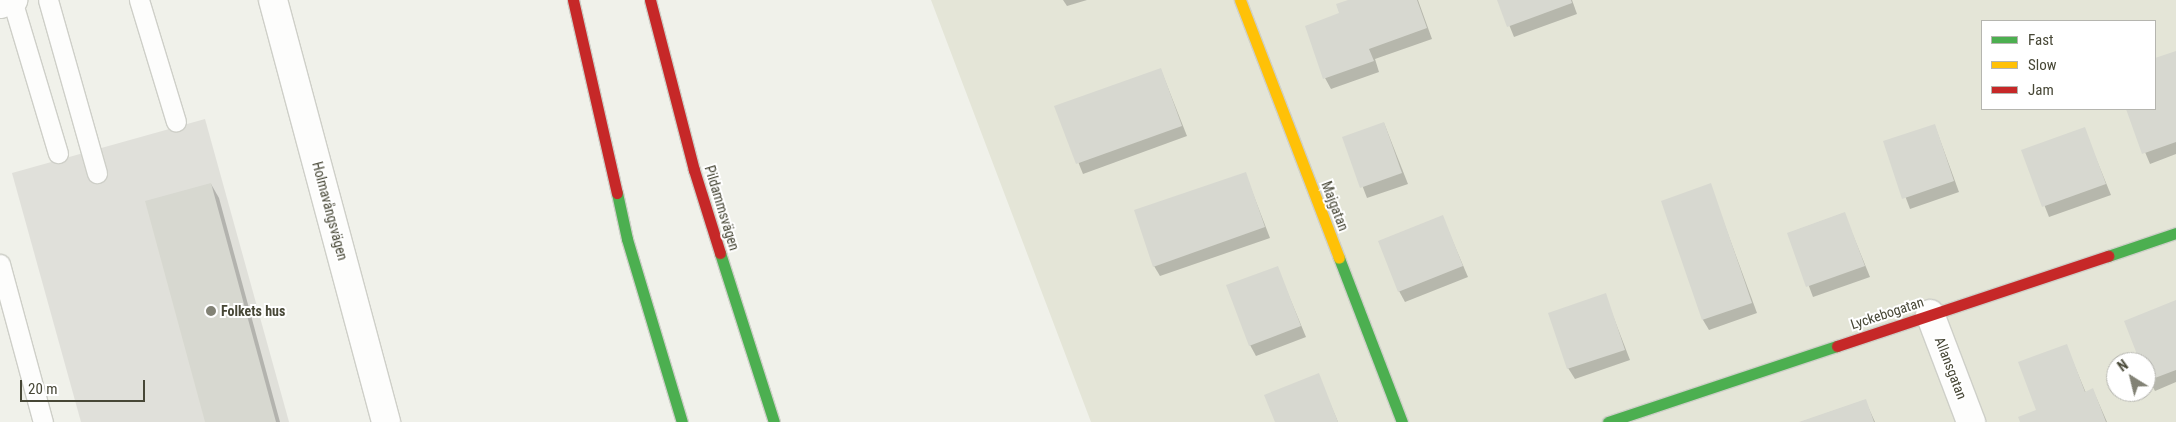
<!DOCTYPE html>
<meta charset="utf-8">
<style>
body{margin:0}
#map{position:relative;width:2176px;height:422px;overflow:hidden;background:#f0f1ea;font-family:"Roboto Condensed",sans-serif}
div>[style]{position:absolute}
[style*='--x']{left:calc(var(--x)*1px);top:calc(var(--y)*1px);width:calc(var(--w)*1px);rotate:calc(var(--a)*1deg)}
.residential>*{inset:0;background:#e4e5d7}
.parking>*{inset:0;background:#e0e0da}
.shadow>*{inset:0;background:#0003}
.building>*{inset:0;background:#d7d8d0}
.roads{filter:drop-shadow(1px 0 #cecfc8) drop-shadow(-1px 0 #cecfc8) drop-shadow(0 1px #cecfc8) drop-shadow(0 -1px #cecfc8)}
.lane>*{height:19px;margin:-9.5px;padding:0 9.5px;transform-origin:9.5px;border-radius:9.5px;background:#fdfdfc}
.street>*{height:28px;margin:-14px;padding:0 14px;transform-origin:14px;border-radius:14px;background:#fdfdfc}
.fast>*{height:11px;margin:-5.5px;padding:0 5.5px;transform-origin:5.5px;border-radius:5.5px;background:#4caf50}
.slow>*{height:11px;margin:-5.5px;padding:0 5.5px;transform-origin:5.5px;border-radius:5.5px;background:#ffc107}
.jam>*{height:11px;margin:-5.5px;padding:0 5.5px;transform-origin:5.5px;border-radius:5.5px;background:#c62828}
.dots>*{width:14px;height:14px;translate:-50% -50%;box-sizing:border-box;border:2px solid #fff;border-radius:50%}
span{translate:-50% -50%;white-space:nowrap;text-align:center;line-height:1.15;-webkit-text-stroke:4px #fff;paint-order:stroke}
.street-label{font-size:14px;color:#474736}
.poi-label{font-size:14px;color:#474736;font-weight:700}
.left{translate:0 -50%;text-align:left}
.legend{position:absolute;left:1981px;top:20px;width:175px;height:90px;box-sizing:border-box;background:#fff;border:1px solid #b5b5af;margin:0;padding:6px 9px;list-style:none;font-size:15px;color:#474736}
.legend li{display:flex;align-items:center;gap:10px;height:25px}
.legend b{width:25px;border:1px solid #b5b5af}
.north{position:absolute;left:2106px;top:352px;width:50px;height:50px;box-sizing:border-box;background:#fff;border:1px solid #b5b5af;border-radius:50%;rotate:324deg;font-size:14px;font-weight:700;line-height:20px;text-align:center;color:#474736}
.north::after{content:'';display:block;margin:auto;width:18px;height:22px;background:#828275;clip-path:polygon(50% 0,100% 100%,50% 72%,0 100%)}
.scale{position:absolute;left:20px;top:380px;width:125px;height:22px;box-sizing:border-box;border:2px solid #474736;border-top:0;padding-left:6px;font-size:15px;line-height:18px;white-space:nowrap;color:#474736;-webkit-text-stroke:4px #fff;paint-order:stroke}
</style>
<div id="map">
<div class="residential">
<div style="clip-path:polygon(evenodd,931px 0,2176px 0,2176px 422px,1091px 422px,931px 0,1982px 21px,2155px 21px,2155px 109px,1982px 109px,1982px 21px,931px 0,2116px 362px,2146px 362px,2146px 392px,2116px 392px,2116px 362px)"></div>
</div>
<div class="parking">
<div style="clip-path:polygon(205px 119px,289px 422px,81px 422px,12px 173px)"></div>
</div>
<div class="shadow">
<div style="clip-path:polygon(1063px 0,1087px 0,1067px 6px)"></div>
<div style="clip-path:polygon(1352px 0,1418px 0,1432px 39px,1375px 59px,1379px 72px,1331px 89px,1325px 78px,1340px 14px)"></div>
<div style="clip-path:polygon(1499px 0,1572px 0,1577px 14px,1514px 37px)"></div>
<div style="clip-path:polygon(2176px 52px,2176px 154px,2150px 164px,2127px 109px,2155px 109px,2155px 60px)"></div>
<div style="clip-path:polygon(1161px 70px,1187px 136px,1083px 174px,1056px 107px)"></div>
<div style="clip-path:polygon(1384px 123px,1408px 184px,1367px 198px,1344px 138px)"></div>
<div style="clip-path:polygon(1935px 126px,1959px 192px,1910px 209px,1885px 142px)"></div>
<div style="clip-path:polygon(2084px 129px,2111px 195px,2049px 217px,2023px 151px)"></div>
<div style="clip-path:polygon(1245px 173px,1270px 238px,1160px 276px,1154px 266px)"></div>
<div style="clip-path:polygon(211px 184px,219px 198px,280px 422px,207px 422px)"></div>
<div style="clip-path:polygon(1710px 185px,1757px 313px,1709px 330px,1703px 320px)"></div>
<div style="clip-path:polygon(1844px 213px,1870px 277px,1813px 297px,1789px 233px)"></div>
<div style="clip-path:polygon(1442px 216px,1468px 277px,1405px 302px,1399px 291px)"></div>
<div style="clip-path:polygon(1277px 267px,1306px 337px,1256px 356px,1250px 345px)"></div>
<div style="clip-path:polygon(1605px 295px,1630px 360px,1575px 379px,1568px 368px)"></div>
<div style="clip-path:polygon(2176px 302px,2176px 382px,2155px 391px,2146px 374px,2146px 362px,2141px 362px)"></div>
<div style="clip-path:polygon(2066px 345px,2086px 393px,2093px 390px,2107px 422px,2022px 422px,2038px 411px)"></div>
<div style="clip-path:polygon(1318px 375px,1338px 422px,1276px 422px)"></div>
<div style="clip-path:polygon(1865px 400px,1875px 422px,1801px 422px)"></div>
</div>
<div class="building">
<div style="clip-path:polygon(1348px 0,1417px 0,1427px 28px,1369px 49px,1374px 61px,1323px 79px,1305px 26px,1339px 13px,1336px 4px)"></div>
<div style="clip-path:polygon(1497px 0,1571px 0,1572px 3px,1507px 27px)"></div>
<div style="clip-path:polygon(2176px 51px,2176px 142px,2142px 154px,2126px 109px,2155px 109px,2155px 58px)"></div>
<div style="clip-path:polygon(1161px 68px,1182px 126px,1076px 164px,1054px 106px)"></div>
<div style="clip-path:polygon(1384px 122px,1402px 173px,1360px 188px,1342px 137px)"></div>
<div style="clip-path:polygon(1935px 124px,1954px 181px,1902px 199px,1883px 141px)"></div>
<div style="clip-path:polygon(2085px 127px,2106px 184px,2042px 207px,2021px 150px)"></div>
<div style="clip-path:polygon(1246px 172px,1265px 227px,1153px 267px,1134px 210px)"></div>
<div style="clip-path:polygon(211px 183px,276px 422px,205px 422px,145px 201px)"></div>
<div style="clip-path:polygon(1711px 183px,1752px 303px,1702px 320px,1661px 201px)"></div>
<div style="clip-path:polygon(1845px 212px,1865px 266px,1806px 287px,1787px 233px)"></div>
<div style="clip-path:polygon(1443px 215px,1463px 266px,1398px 292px,1378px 241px)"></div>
<div style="clip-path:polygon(1278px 266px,1301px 326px,1249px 346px,1226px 285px)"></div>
<div style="clip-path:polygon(1606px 293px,1625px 350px,1567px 369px,1548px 313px)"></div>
<div style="clip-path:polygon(2176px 300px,2176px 370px,2147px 381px,2146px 362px,2140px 362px,2124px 321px)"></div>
<div style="clip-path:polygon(2067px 344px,2085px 392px,2093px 388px,2106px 422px,2020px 422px,2018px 417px,2036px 410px,2018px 362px)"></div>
<div style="clip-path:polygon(1319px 373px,1338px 422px,1275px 422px,1264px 395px)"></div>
<div style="clip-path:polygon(1866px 399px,1874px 422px,1799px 422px)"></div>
</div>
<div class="roads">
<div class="lane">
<div style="--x:12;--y:0;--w:160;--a:73.3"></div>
<div style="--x:48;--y:0;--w:180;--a:74.2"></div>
<div style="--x:139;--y:0;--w:127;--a:73.1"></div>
<div style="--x:0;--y:264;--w:164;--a:74.8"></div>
</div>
<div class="street">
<div style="--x:273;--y:0;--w:437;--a:75"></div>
<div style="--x:0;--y:4;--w:14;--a:-17"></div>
<div style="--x:1930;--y:314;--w:116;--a:69.2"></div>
</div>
<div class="fast">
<div style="--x:617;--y:193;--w:47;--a:77.7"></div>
<div style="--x:627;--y:239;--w:191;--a:73.3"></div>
<div style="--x:720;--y:253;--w:177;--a:72.3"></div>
<div style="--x:2108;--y:256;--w:72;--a:-18.7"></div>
<div style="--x:1339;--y:258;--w:176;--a:69"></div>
<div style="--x:1608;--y:422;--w:241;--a:-18.4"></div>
</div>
<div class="slow">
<div style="--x:1240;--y:0;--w:276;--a:69"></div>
</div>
<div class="jam">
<div style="--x:573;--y:0;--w:198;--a:77.2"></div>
<div style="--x:650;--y:0;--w:176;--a:75.5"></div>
<div style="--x:694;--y:170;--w:87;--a:72.6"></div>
<div style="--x:1837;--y:346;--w:286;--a:-18.4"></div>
</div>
</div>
<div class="dots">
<div style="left:211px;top:311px;background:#828275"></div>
</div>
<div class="street-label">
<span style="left:1335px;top:206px;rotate:69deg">Majgatan</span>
<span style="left:722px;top:208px;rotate:73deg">Pildammsvägen</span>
<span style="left:330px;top:211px;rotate:75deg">Holmavångsvägen</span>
<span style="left:1887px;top:313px;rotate:-18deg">Lyckebogatan</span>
<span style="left:1951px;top:368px;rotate:69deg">Allansgatan</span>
</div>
<div class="poi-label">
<span class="left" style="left:221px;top:311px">Folkets hus</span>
</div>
<ul class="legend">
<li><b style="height:6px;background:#4caf50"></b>Fast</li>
<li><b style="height:6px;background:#ffc107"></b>Slow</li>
<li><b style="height:6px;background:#c62828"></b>Jam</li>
</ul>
<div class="north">N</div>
<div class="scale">20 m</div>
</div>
